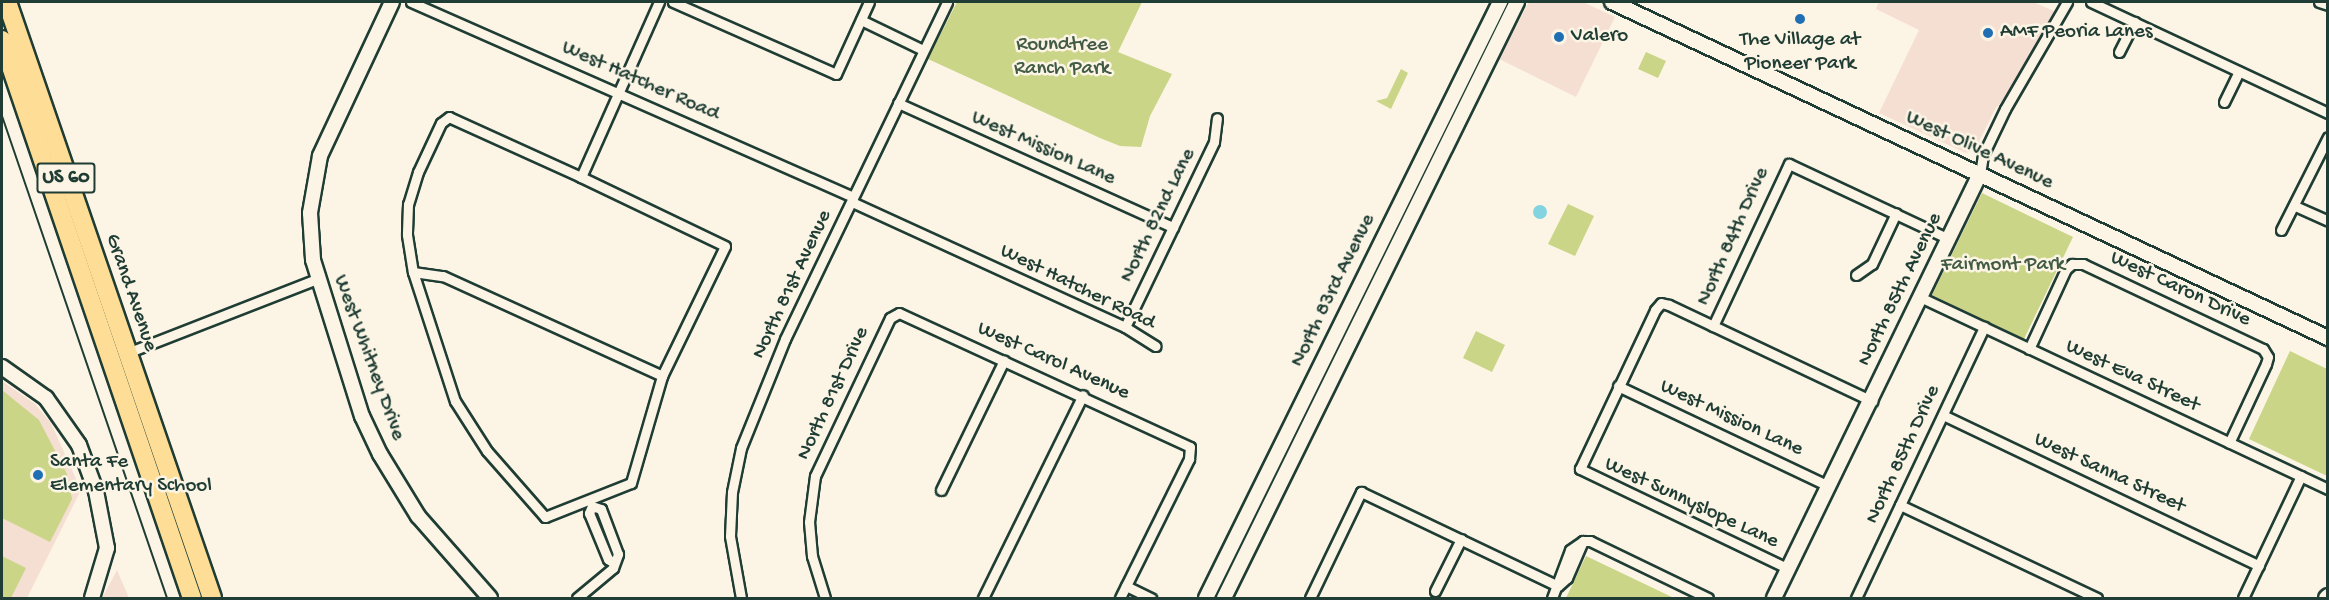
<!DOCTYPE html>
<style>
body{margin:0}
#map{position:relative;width:2329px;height:600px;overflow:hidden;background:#fcf5e5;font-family:"Gochi Hand",sans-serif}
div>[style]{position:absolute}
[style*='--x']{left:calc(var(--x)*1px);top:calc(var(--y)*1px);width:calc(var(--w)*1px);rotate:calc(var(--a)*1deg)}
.built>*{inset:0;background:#f5dfd3}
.green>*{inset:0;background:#cad588}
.water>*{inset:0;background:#84d3e1}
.round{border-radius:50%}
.roads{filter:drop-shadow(2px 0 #1f3d34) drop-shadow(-2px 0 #1f3d34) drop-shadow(0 2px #1f3d34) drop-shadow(0 -2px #1f3d34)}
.street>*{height:9px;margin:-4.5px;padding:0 4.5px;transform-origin:4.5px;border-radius:4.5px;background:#fcf5e5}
.secondary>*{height:14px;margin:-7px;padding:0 7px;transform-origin:7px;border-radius:7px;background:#fcf5e5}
.highway>*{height:18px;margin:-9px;padding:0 9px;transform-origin:9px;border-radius:9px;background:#fede96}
.rail>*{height:2px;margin:-1px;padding:0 1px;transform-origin:1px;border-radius:1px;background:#1f3d34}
.dots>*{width:16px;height:16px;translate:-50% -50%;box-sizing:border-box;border:3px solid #fcf5e5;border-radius:50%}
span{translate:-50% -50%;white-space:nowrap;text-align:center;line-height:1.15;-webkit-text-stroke:5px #fcf5e5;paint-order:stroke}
.shield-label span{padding:2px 4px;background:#fcf5e5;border:2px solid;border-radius:4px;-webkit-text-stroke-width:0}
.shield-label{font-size:20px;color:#1f3d34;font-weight:700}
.poi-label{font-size:21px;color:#1f3d34}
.left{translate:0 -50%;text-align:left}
.park-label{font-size:21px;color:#415b45}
.street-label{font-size:21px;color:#1f3d34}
.frame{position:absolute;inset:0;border:3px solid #1f3d34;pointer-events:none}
</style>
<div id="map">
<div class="built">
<div style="clip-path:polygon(1529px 2px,1583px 2px,1615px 17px,1576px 97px,1499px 59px)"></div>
<div style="clip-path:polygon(1879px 2px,2033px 2px,2054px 11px,2022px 75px,1994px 111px,1975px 150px,1966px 153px,1879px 113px,1919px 30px,1876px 9px)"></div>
<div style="clip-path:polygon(2px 381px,35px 404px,51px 423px,81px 490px,27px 598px,2px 598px)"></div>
<div style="clip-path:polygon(117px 570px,129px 598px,102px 598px,107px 589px)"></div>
</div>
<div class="green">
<div style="clip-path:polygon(957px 2px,1142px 2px,1118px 52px,1172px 74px,1150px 116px,1141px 147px,1120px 146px,1100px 138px,928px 59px)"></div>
<div style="clip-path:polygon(1646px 52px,1666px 61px,1658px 78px,1638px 69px)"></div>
<div style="clip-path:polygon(1401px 69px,1408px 73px,1391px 109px,1376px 101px,1387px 98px)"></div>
<div style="clip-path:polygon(1982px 193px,2073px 237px,2024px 339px,1932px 295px)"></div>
<div style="clip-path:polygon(1568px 204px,1594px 216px,1575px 256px,1548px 244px)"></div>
<div style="clip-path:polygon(1476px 331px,1505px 345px,1492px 372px,1463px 358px)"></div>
<div style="clip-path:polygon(2290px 351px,2327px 369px,2327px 476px,2249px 439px)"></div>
<div style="clip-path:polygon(2px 390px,39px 420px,67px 474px,72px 499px,50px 542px,2px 518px)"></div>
<div style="clip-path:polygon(2px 556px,26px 568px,11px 598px,2px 598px)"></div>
<div style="clip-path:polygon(1586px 556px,1674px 598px,1566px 598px)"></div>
</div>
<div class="water">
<div class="round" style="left:1533px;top:205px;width:14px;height:14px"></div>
</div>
<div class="roads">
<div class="street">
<div style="--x:411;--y:2;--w:483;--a:23.8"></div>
<div style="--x:673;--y:2;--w:178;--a:23.8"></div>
<div style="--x:836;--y:74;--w:79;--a:-65.4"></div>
<div style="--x:2091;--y:2;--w:262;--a:25.1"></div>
<div style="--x:2319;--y:2;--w:9;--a:18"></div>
<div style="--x:861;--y:20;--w:69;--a:25.8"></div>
<div style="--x:2119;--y:52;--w:34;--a:-63"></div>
<div style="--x:2224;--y:102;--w:34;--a:-64"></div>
<div style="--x:898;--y:103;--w:302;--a:24.3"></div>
<div style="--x:1980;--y:174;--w:19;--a:-81"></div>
<div style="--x:1983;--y:155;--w:51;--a:-64.4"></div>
<div style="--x:2005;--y:109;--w:124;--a:-59.9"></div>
<div style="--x:581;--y:177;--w:145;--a:-155.6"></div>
<div style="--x:449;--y:117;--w:10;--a:143"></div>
<div style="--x:441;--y:123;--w:54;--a:115.1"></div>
<div style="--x:418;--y:172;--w:34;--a:107"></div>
<div style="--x:408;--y:204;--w:31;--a:92"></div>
<div style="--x:407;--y:235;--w:37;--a:81"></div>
<div style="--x:413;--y:272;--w:136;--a:72"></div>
<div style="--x:455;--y:401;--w:59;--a:57.4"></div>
<div style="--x:487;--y:451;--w:88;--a:48.7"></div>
<div style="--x:545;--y:517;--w:92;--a:-21.6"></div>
<div style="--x:631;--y:483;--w:111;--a:-73.8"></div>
<div style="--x:662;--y:376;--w:144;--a:-64.1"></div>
<div style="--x:725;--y:246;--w:160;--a:-154.4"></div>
<div style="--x:581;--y:177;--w:192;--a:-66"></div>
<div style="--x:852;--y:202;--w:300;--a:24.6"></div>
<div style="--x:1125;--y:327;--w:36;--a:32"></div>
<div style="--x:2295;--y:206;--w:36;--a:24"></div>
<div style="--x:2281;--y:230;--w:104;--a:-63.2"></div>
<div style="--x:413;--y:272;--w:30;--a:8"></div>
<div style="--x:443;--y:276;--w:241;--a:24.5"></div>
<div style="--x:1856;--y:275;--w:19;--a:-35"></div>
<div style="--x:1872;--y:264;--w:56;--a:-64.8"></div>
<div style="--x:1922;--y:298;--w:449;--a:25.2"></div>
<div style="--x:1713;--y:326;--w:179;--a:-64.9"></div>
<div style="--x:1789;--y:164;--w:177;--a:25.1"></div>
<div style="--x:1125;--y:327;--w:205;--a:-64.3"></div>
<div style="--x:1214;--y:142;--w:24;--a:-83"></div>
<div style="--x:2029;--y:349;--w:88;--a:-65.2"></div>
<div style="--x:2066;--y:269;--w:8;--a:-40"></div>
<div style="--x:2072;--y:264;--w:11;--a:0"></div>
<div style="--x:2083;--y:264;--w:199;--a:25.3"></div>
<div style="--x:2263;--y:349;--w:9;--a:58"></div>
<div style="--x:2268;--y:357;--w:7;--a:106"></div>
<div style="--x:2266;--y:364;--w:87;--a:115.1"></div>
<div style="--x:127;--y:353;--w:204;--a:-21.3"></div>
<div style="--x:1618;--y:386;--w:233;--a:25.4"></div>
<div style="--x:1943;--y:415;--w:350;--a:25.5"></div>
<div style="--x:941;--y:490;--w:144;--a:-64.1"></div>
<div style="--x:1900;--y:505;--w:218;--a:25.3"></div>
<div style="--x:1583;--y:541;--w:7;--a:0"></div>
<div style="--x:1590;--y:541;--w:131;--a:25.8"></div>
<div style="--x:1789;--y:569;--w:232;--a:-154.4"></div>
<div style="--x:1580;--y:469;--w:176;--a:-64.7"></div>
<div style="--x:1655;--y:310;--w:9;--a:-49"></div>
<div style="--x:1661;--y:303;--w:8;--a:14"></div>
<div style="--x:1669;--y:305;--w:225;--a:25.3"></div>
<div style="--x:1126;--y:586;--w:28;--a:26"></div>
<div style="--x:1558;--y:586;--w:12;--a:-42"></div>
<div style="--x:1567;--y:578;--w:40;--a:-66.6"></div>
<div style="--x:1435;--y:591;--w:58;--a:-63.4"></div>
<div style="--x:577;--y:598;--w:47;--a:-39.8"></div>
<div style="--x:613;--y:568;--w:15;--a:-70"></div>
<div style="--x:618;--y:554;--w:48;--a:-110.7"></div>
<div style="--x:601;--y:509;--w:9;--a:-162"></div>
<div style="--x:592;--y:506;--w:8;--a:113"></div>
<div style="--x:589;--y:513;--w:50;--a:67.6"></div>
<div style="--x:608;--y:559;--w:7;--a:34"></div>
<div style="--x:741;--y:598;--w:63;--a:-100.1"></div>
<div style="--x:730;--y:536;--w:44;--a:-87.4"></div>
<div style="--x:732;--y:492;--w:45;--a:-78.4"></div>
<div style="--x:741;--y:448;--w:118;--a:-68"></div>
<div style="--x:785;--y:339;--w:374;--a:-64.3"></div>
<div style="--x:825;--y:598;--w:44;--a:-107.2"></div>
<div style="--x:812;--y:556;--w:34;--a:-95"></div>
<div style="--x:809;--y:522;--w:46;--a:-82.6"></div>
<div style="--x:815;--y:476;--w:175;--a:-64.6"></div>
<div style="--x:890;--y:318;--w:10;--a:-29"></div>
<div style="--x:899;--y:313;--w:320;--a:24.7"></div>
<div style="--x:1190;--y:447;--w:12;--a:95"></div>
<div style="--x:1189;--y:459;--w:155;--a:116.4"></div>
<div style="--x:983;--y:598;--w:226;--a:-63.8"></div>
<div style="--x:1310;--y:598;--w:118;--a:-64.3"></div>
<div style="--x:1361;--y:492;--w:218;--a:25.5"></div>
<div style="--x:1552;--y:598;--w:51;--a:-69.4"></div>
<div style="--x:1570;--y:550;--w:16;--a:-35"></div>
<div style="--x:1856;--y:598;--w:300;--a:-64.7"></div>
<div style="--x:2243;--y:598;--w:135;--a:-64.6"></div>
</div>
<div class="secondary">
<div style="--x:392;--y:2;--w:170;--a:115.1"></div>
<div style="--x:320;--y:156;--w:58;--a:100"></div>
<div style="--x:310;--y:213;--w:47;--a:86.3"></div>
<div style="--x:313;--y:260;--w:164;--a:72.6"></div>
<div style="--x:362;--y:416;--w:42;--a:64.7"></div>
<div style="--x:380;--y:454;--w:73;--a:58.5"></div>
<div style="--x:418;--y:516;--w:109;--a:48.7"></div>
<div style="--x:1612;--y:2;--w:791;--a:25.14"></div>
<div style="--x:2;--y:367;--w:54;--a:35.2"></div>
<div style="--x:46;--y:398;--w:57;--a:54.9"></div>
<div style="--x:79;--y:445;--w:49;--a:69.7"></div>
<div style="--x:96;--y:491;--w:58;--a:79.1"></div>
<div style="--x:107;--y:548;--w:52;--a:106.7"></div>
<div style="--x:1206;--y:598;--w:665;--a:-63.74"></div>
<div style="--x:1224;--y:598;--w:664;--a:-63.82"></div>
<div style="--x:1774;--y:598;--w:471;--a:-64.1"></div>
<div style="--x:2326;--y:598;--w:3;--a:-45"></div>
</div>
<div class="highway">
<div style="--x:7;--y:2;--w:630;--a:71.02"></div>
<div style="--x:2;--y:40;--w:589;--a:71.2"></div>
</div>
</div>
<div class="rail">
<div style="--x:2;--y:116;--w:509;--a:71.1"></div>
</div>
<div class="dots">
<div style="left:1800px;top:19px;background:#1f6fb2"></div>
<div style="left:1988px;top:33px;background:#1f6fb2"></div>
<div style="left:1559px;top:37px;background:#1f6fb2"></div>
<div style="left:38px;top:475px;background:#1f6fb2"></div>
</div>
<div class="shield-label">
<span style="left:66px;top:178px">US 60</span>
</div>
<div class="poi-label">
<span class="left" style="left:2000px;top:33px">AMF Peoria Lanes</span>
<span class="left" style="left:1571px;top:37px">Valero</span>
<span style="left:1800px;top:53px">The Village at<br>Pioneer Park</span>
<span class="left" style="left:50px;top:475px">Santa Fe<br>Elementary School</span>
</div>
<div class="park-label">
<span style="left:1062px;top:58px">Roundtree<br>Ranch Park</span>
<span style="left:2003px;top:266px">Fairmont Park</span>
</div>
<div class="street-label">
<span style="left:640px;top:82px;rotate:24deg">West Hatcher Road</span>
<span style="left:1043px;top:149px;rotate:24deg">West Mission Lane</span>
<span style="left:1979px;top:151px;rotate:25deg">West Olive Avenue</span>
<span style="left:1159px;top:216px;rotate:-64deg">North 82nd Lane</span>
<span style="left:1734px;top:237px;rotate:-66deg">North 84th Drive</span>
<span style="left:793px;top:285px;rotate:-65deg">North 81st Avenue</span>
<span style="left:1077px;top:288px;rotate:26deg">West Hatcher Road</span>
<span style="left:1901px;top:290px;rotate:-64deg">North 85th Avenue</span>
<span style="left:2180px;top:290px;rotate:25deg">West Caron Drive</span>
<span style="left:1334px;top:291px;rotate:-64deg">North 83rd Avenue</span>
<span style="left:130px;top:293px;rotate:71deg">Grand Avenue</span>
<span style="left:368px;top:358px;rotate:70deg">West Whitney Drive</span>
<span style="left:1053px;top:362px;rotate:24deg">West Carol Avenue</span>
<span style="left:2132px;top:377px;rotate:25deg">West Eva Street</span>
<span style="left:834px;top:394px;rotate:-65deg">North 81st Drive</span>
<span style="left:1731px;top:419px;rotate:25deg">West Mission Lane</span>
<span style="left:1904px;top:455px;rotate:-65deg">North 85th Drive</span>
<span style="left:2109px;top:474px;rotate:25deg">West Sanna Street</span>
<span style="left:1691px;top:504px;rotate:25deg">West Sunnyslope Lane</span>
</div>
<div class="frame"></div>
</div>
